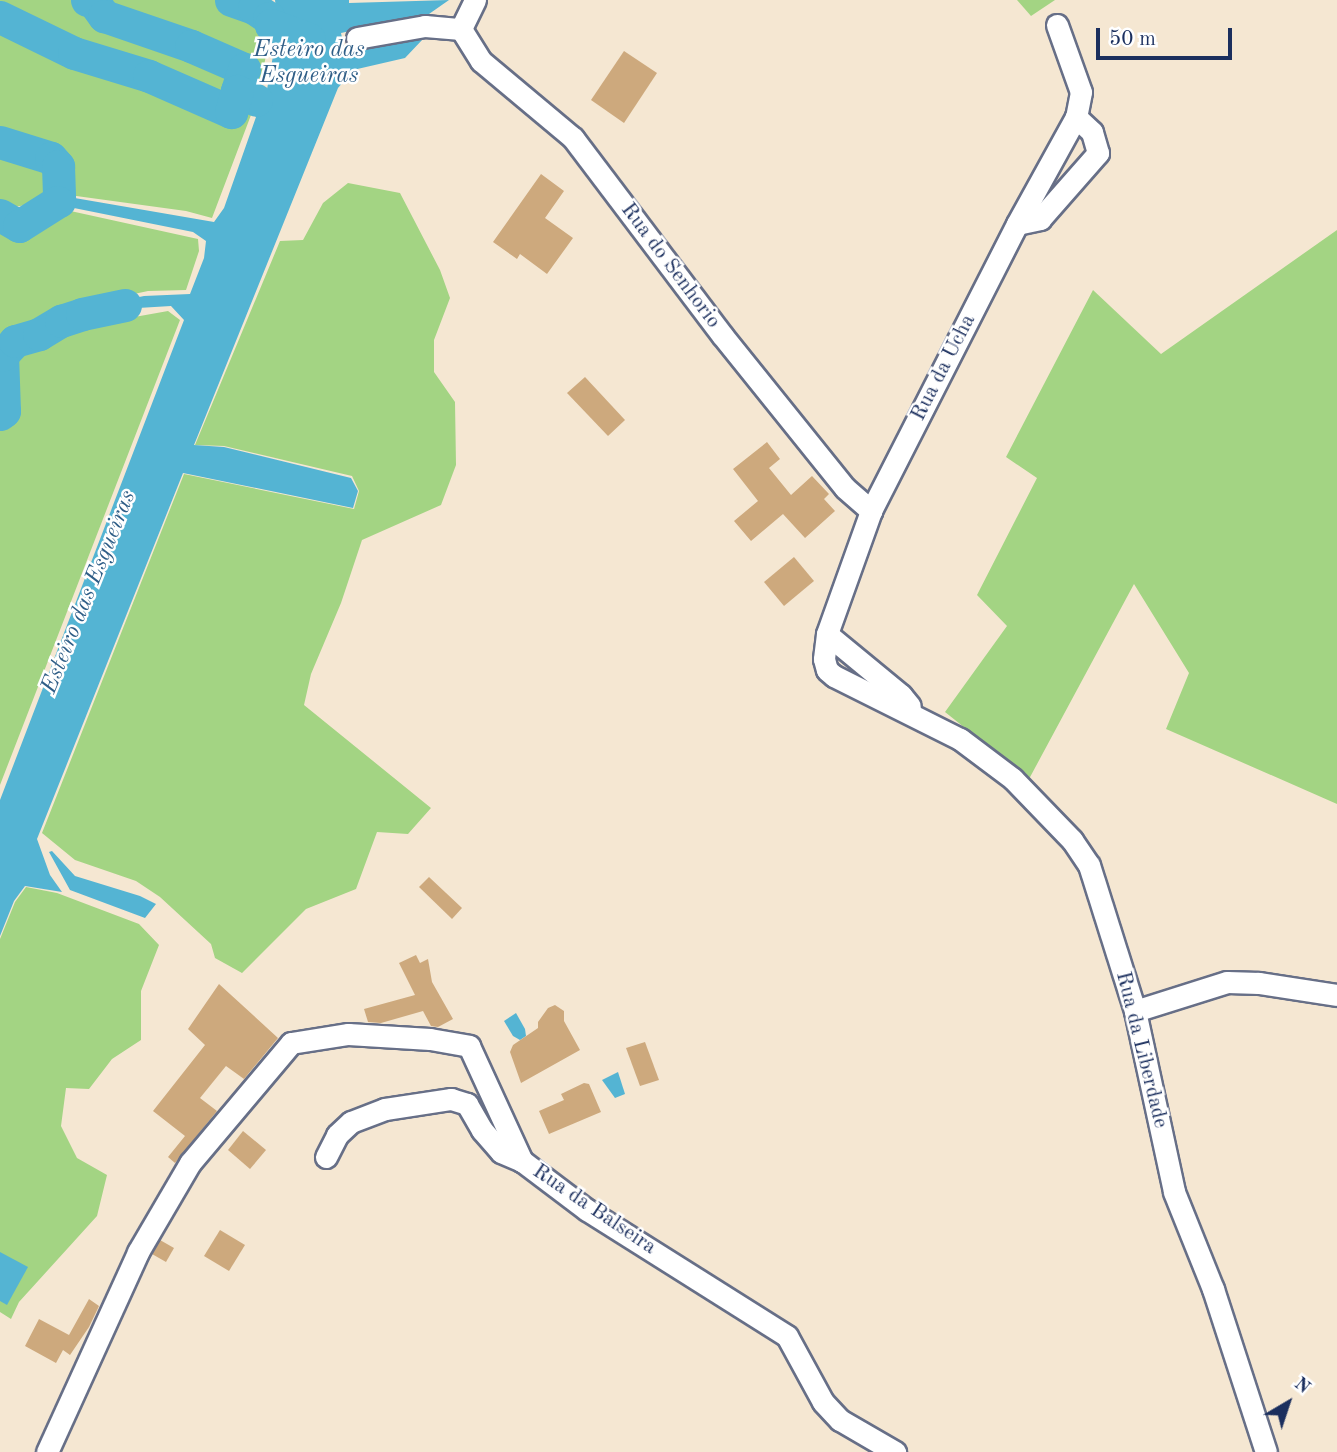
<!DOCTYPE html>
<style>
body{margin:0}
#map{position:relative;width:1337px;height:1452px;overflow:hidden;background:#f5e7d2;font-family:"Old Standard TT",serif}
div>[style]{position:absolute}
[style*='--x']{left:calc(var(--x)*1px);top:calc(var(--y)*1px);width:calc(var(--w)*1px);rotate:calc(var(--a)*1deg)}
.green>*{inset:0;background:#a3d483}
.water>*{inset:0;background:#54b4d3}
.river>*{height:33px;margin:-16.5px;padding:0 16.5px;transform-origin:16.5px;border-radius:16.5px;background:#54b4d3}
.building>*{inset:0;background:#cda97d}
.roads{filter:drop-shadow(2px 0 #676f87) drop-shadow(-2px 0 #676f87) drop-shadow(0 2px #676f87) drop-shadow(0 -2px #676f87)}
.minor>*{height:21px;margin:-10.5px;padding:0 10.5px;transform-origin:10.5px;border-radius:10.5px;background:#fff}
span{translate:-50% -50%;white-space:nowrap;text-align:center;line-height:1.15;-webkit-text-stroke:5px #fff;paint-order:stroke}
.street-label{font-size:21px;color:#1b2f5e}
.water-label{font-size:23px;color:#2f5e87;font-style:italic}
.north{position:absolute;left:1253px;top:1368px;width:70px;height:70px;-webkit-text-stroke:5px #fff;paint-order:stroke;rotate:39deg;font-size:19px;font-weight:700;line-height:28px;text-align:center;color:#1b2f5e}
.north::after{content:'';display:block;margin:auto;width:24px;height:32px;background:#1b2f5e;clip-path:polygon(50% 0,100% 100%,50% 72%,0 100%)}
.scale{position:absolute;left:1096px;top:28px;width:136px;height:32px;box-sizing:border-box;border:4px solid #1b2f5e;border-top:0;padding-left:9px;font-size:21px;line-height:24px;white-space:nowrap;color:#1b2f5e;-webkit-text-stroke:5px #fff;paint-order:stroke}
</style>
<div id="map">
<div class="green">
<div style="clip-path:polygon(0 0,270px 0,270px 7px,269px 38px,261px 83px,232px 89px,251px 115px,212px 218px,186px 211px,69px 195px,67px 174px,58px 152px,45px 147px,52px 188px,42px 202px,9px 208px,9px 225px,25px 232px,66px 210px,198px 239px,199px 251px,186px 290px,148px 291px,78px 306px,75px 324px,84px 326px,168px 311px,180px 320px,0 785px)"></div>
<div style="clip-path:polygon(1017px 0,1055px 0,1031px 16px)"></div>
<div style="clip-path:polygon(348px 183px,400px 193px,440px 270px,450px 298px,434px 340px,434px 372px,455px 402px,456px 465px,441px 505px,362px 540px,341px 603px,311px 674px,304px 705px,431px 808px,408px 834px,377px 832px,356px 889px,306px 909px,242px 973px,215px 958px,211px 944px,160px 897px,136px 881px,75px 860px,42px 833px,184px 474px,354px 509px,359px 491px,352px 476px,224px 446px,195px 445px,280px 241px,303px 240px,323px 203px)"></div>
<div style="clip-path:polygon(1337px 230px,1337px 804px,1166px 729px,1189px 673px,1134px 584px,1029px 779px,945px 712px,1007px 626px,977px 595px,1037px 478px,1006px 457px,1093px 290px,1161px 354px)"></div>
<div style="clip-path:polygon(26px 887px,57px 893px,139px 924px,159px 945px,141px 991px,141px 1040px,112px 1059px,89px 1089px,66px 1088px,61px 1126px,77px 1158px,107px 1175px,97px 1216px,19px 1302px,11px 1319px,0 1312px,0 939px,15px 902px)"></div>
</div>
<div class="water">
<div style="clip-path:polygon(275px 0,349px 0,349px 3px,449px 0,429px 14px,341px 33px,344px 47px,423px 39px,405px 58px,353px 70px,338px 88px,194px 445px,224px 447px,351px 478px,358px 491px,353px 508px,183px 473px,37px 839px,50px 875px,62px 892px,25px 886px,14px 901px,0 936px,0 800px,184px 320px,171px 306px,138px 308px,97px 319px,79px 319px,83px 309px,144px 296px,190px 294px,204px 258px,206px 241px,193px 232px,64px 206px,57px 207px,45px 219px,19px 226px,12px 214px,40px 212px,55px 196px,55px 173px,48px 150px,62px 164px,63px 196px,214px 222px,224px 208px,256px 117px,237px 91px,266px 95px,278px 28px)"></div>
<div style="clip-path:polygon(52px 851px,75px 876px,140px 896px,156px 904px,145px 918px,70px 890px,49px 852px)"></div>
<div style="clip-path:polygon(516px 1013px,525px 1029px,526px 1036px,520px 1040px,513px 1036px,504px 1021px)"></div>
<div style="clip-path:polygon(618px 1072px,625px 1094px,615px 1098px,602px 1080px)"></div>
<div style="clip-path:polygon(0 1252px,28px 1267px,7px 1305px,0 1301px)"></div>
</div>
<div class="river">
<div style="--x:87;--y:0;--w:6;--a:9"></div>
<div style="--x:93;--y:1;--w:19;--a:54"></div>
<div style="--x:104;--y:16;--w:92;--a:19"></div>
<div style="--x:191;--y:46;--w:58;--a:23.5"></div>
<div style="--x:244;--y:69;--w:23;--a:108"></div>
<div style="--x:237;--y:91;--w:21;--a:25"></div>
<div style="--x:231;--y:0;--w:24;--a:19"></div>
<div style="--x:254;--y:8;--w:18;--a:34"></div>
<div style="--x:269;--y:18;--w:7;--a:74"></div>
<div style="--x:271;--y:25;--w:40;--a:20.2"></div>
<div style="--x:0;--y:17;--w:82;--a:25.9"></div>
<div style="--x:74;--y:53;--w:78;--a:17"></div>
<div style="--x:149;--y:76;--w:90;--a:23.7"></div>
<div style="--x:231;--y:112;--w:22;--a:-74"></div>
<div style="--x:0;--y:142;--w:53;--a:17.4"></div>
<div style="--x:51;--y:158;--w:11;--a:49"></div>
<div style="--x:58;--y:166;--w:35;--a:88"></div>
<div style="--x:0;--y:215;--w:22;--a:30"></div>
<div style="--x:19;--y:226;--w:45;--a:-32.3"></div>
<div style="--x:0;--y:414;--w:5;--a:-37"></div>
<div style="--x:4;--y:411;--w:56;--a:-92"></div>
<div style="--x:2;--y:355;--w:19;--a:-47"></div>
<div style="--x:15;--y:341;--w:25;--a:-16"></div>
<div style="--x:39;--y:334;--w:26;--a:-31"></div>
<div style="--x:61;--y:321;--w:22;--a:-18"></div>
<div style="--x:82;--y:314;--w:44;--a:-11.8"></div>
</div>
<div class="building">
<div style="clip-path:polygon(624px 51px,657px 73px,624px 123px,591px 100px)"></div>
<div style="clip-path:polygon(541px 174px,564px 191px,545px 218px,573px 238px,547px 274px,520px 254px,517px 259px,493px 242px)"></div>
<div style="clip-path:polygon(585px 377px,625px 420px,608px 436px,567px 393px)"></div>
<div style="clip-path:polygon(767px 442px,780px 459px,769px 468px,791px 495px,812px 476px,829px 494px,824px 499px,835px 511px,805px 538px,783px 514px,751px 541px,734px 521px,758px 501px,733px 469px)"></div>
<div style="clip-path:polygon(794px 557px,814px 581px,784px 606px,764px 582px)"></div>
<div style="clip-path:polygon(429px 877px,462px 908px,452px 919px,419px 887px)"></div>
<div style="clip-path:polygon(416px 955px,420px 963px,428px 959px,432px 982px,453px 1019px,438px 1027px,431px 1026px,423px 1011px,381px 1023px,368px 1022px,364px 1009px,415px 995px,399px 963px)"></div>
<div style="clip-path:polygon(219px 984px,278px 1038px,244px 1079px,226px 1066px,200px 1098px,217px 1111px,175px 1163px,168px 1157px,185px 1136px,153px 1111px,205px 1045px,188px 1029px)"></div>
<div style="clip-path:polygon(555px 1005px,564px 1011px,564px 1021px,580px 1050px,521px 1083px,510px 1052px,513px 1045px,538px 1028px,538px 1022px,548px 1008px)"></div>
<div style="clip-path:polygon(645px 1042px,659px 1080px,640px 1086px,626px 1048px)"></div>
<div style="clip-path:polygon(584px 1083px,589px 1084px,601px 1112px,549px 1134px,539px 1111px,564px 1100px,561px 1094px)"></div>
<div style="clip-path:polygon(243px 1131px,266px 1150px,250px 1169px,228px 1150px)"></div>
<div style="clip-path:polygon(220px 1230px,245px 1245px,229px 1271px,204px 1256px)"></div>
<div style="clip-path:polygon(160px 1240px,174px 1248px,166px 1262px,152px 1254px)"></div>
<div style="clip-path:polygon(89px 1299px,99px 1306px,89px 1327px,70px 1355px,63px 1350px,56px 1363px,25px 1346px,39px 1319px,69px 1335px)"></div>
</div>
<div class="roads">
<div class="minor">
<div style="--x:475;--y:0;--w:32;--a:116"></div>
<div style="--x:461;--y:29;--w:38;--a:58"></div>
<div style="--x:481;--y:61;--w:120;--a:39.9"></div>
<div style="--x:573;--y:138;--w:247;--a:52.9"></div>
<div style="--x:722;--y:335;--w:196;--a:51.2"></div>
<div style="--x:845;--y:488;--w:35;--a:41"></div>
<div style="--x:1057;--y:25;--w:71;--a:70.3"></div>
<div style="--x:1081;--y:92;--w:25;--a:101"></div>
<div style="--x:1076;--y:117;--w:122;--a:118.9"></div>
<div style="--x:1017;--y:224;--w:322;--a:117"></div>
<div style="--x:871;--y:511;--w:131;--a:109.7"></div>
<div style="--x:827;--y:634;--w:25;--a:97"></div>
<div style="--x:824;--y:659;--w:11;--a:75"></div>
<div style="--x:827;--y:670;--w:9;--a:41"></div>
<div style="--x:834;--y:676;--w:141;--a:26.6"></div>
<div style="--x:960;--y:739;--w:66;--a:37"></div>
<div style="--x:1013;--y:779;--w:85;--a:46"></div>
<div style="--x:1072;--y:840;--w:30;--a:56"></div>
<div style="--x:1089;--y:865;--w:153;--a:72.5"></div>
<div style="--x:1135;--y:1011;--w:185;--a:77.8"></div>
<div style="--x:1174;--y:1192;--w:105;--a:68.1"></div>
<div style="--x:1213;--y:1289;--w:171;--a:72"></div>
<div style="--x:357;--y:38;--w:69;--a:-10"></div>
<div style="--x:425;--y:26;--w:36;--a:5"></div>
<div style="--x:1017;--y:224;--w:24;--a:-12"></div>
<div style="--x:1040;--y:219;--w:88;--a:-48.7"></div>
<div style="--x:1098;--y:153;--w:22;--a:-106"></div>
<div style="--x:1092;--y:132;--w:22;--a:-137"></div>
<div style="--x:827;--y:634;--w:96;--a:39.5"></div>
<div style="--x:901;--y:695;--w:14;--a:51"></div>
<div style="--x:1135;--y:1011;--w:96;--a:-17.5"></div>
<div style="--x:1227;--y:982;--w:32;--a:2"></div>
<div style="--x:1259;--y:983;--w:79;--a:8.7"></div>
<div style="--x:326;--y:1157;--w:25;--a:-63"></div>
<div style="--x:337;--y:1135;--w:19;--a:-43"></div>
<div style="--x:351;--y:1122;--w:36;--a:-21"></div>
<div style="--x:385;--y:1109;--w:67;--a:-8.6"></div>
<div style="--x:451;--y:1099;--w:17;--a:17"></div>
<div style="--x:467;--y:1104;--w:30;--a:60"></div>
<div style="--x:482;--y:1130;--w:29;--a:49"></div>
<div style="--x:501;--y:1152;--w:23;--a:23"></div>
<div style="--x:47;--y:1452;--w:220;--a:-65.5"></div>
<div style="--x:138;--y:1252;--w:103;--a:-59.7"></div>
<div style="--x:190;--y:1163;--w:157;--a:-49.9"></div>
<div style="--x:291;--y:1043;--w:58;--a:-9"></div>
<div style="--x:348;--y:1034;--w:82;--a:3.5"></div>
<div style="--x:430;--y:1039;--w:40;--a:10"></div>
<div style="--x:469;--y:1046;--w:127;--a:65.3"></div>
<div style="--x:522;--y:1161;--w:81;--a:37"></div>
<div style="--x:587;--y:1210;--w:236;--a:32.2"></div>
<div style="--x:787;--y:1336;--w:75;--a:61.4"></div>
<div style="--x:823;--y:1402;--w:25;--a:47"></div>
<div style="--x:840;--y:1420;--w:64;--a:30.2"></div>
</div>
</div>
<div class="street-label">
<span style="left:670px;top:266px;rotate:53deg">Rua do Senhorio</span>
<span style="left:944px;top:368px;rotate:-63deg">Rua da Ucha</span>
<span style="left:1141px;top:1050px;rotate:76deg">Rua da Liberdade</span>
<span style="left:594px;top:1210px;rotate:34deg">Rua da Balseira</span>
</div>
<div class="water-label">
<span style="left:309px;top:63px">Esteiro das<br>Esgueiras</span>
<span style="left:89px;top:592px;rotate:-68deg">Esteiro das Esgueiras</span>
</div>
<div class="north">N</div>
<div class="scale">50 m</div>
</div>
